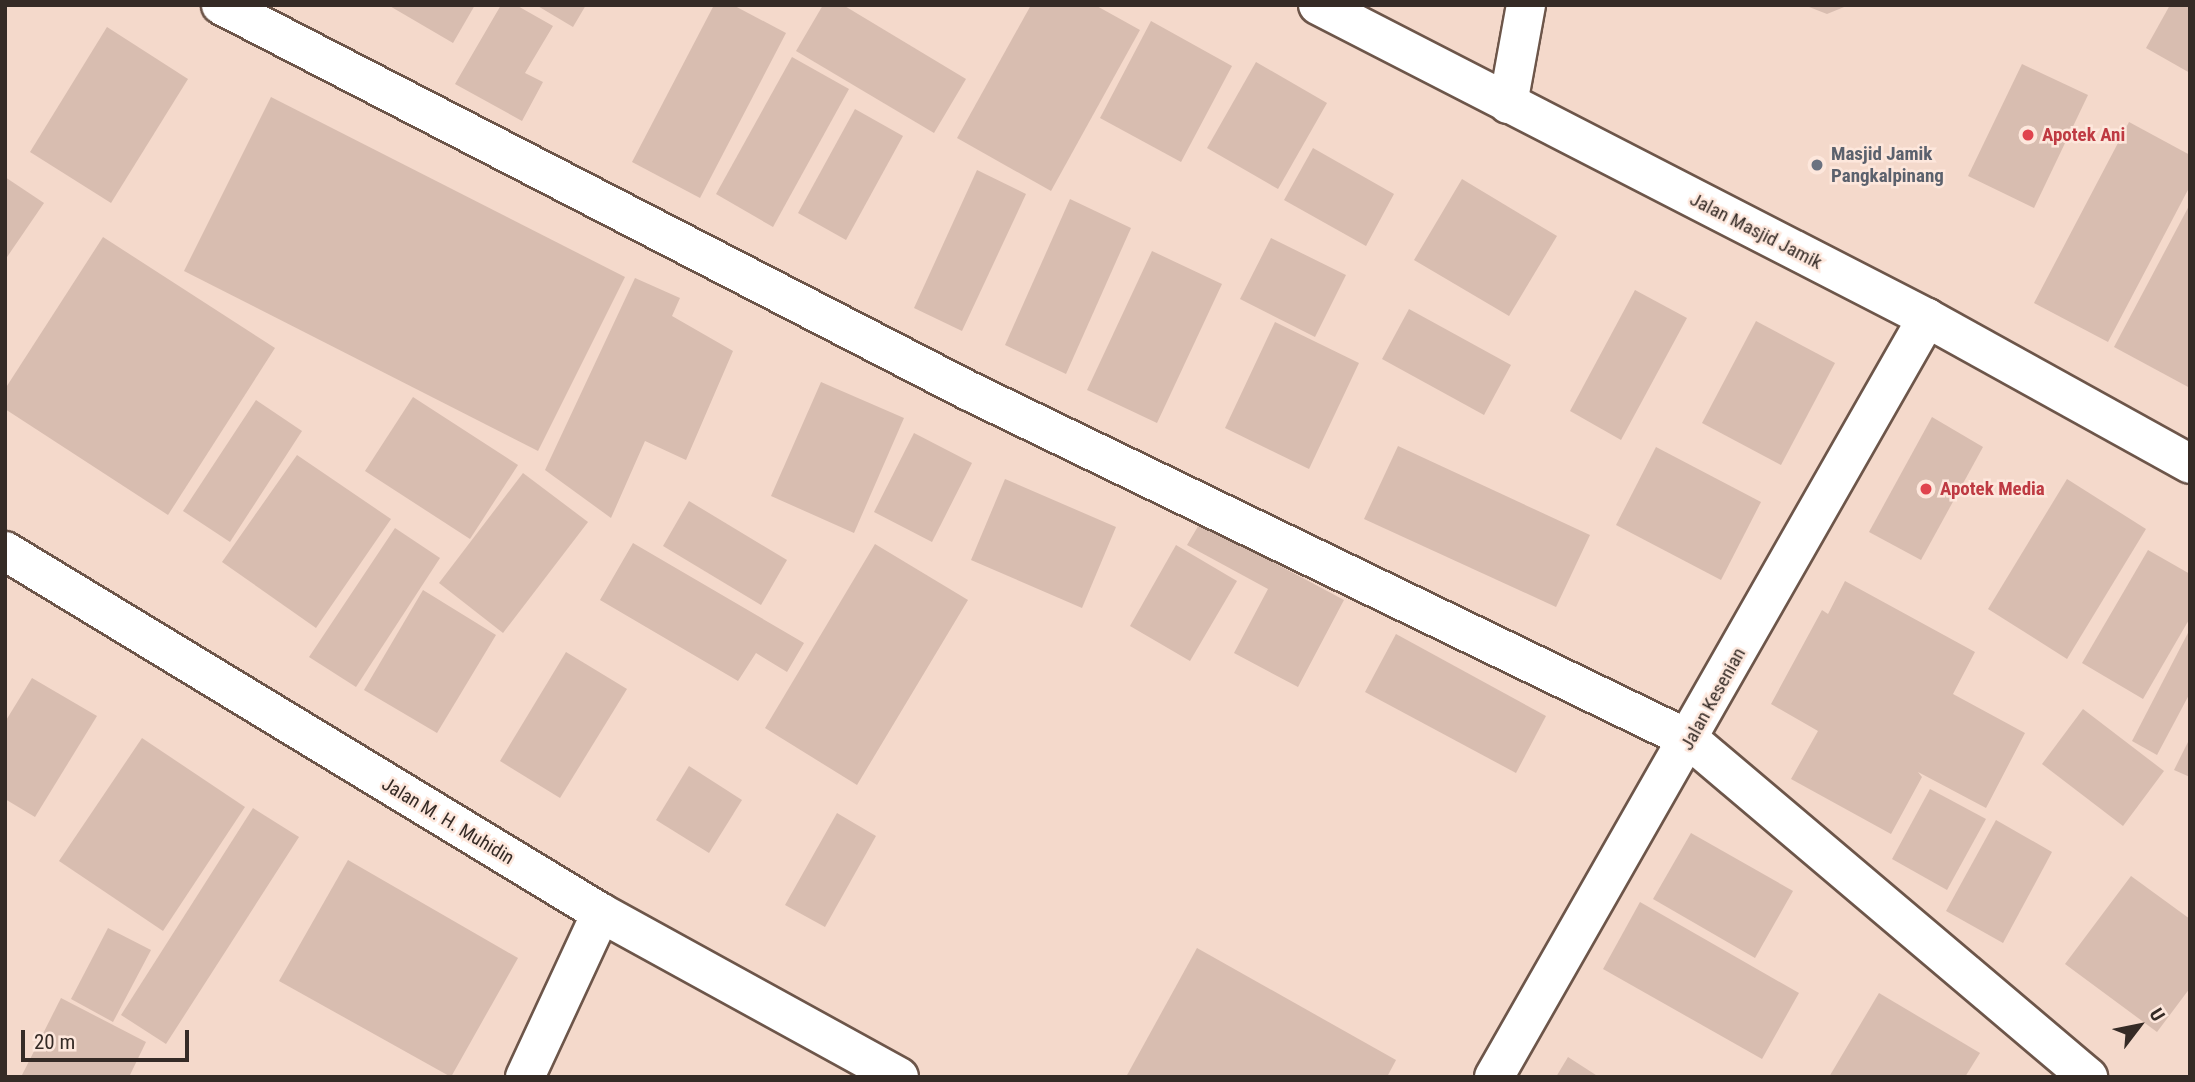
<!DOCTYPE html>
<style>
body{margin:0}
#map{position:relative;width:2195px;height:1082px;overflow:hidden;background:#f4d9cb;font-family:"Roboto Condensed",sans-serif}
div>[style]{position:absolute}
[style*='--x']{left:calc(var(--x)*1px);top:calc(var(--y)*1px);width:calc(var(--w)*1px);rotate:calc(var(--a)*1deg)}
.building>*{inset:0;background:#d8bdb0}
.roads{filter:drop-shadow(2px 0 #6d564a) drop-shadow(-2px 0 #6d564a) drop-shadow(0 2px #6d564a) drop-shadow(0 -2px #6d564a)}
.minor>*{height:38px;margin:-19px;padding:0 19px;transform-origin:19px;border-radius:19px;background:#fff}
.trunk>*{height:38px;margin:-19px;padding:0 19px;transform-origin:19px;border-radius:19px;background:#fff}
.dots>*{width:19px;height:19px;translate:-50% -50%;box-sizing:border-box;border:4px solid #fde7dc;border-radius:50%}
span{translate:-50% -50%;white-space:nowrap;text-align:center;line-height:1.15;-webkit-text-stroke:5px #fde7dc;paint-order:stroke}
.health-label{font-size:19px;color:#be3a42;font-weight:700}
.left{translate:0 -50%;text-align:left}
.worship-label{font-size:19px;color:#5b616d;font-weight:700}
.street-label{font-size:19px;color:#352b26}
.frame{position:absolute;inset:0;border:7px solid #352b26;pointer-events:none}
.north{position:absolute;left:2104px;top:991px;width:70px;height:70px;-webkit-text-stroke:5px #fde7dc;paint-order:stroke;rotate:58deg;font-size:19px;font-weight:700;line-height:28px;text-align:center;color:#352b26}
.north::after{content:'';display:block;margin:auto;width:24px;height:32px;background:#352b26;clip-path:polygon(50% 0,100% 100%,50% 72%,0 100%)}
.scale{position:absolute;left:21px;top:1030px;width:168px;height:32px;box-sizing:border-box;border:4px solid #352b26;border-top:0;padding-left:9px;font-size:21px;line-height:24px;white-space:nowrap;color:#352b26;-webkit-text-stroke:5px #fde7dc;paint-order:stroke}
</style>
<div id="map">
<div class="building">
<div style="clip-path:polygon(388px 5px,475px 5px,453px 43px)"></div>
<div style="clip-path:polygon(501px 5px,516px 5px,553px 26px,525px 73px,543px 82px,522px 121px,455px 84px)"></div>
<div style="clip-path:polygon(536px 5px,586px 5px,573px 27px)"></div>
<div style="clip-path:polygon(714px 5px,733px 5px,786px 33px,700px 198px,632px 162px)"></div>
<div style="clip-path:polygon(823px 5px,843px 5px,966px 79px,934px 133px,796px 51px)"></div>
<div style="clip-path:polygon(1031px 5px,1095px 5px,1140px 30px,1051px 191px,957px 138px)"></div>
<div style="clip-path:polygon(1804px 5px,1849px 5px,1827px 14px)"></div>
<div style="clip-path:polygon(2170px 5px,2190px 5px,2190px 73px,2146px 48px)"></div>
<div style="clip-path:polygon(1151px 21px,1232px 66px,1181px 162px,1100px 118px)"></div>
<div style="clip-path:polygon(107px 27px,188px 79px,111px 203px,30px 152px)"></div>
<div style="clip-path:polygon(792px 57px,849px 89px,773px 227px,716px 194px)"></div>
<div style="clip-path:polygon(1256px 62px,1327px 103px,1278px 189px,1207px 148px)"></div>
<div style="clip-path:polygon(2022px 64px,2088px 95px,2034px 208px,1968px 176px)"></div>
<div style="clip-path:polygon(271px 97px,625px 277px,538px 451px,184px 271px)"></div>
<div style="clip-path:polygon(855px 109px,903px 136px,846px 240px,798px 213px)"></div>
<div style="clip-path:polygon(2129px 122px,2190px 155px,2190px 186px,2108px 342px,2034px 303px)"></div>
<div style="clip-path:polygon(1313px 148px,1394px 194px,1366px 246px,1284px 200px)"></div>
<div style="clip-path:polygon(977px 170px,1026px 194px,962px 331px,914px 308px)"></div>
<div style="clip-path:polygon(5px 177px,44px 203px,5px 260px)"></div>
<div style="clip-path:polygon(1462px 179px,1557px 236px,1509px 316px,1414px 260px)"></div>
<div style="clip-path:polygon(1070px 199px,1131px 228px,1066px 374px,1005px 345px)"></div>
<div style="clip-path:polygon(2190px 204px,2190px 388px,2114px 347px)"></div>
<div style="clip-path:polygon(103px 237px,275px 348px,168px 515px,5px 409px,5px 389px)"></div>
<div style="clip-path:polygon(1271px 238px,1346px 275px,1315px 337px,1240px 299px)"></div>
<div style="clip-path:polygon(1152px 251px,1222px 284px,1157px 423px,1087px 390px)"></div>
<div style="clip-path:polygon(635px 278px,680px 298px,672px 316px,733px 351px,686px 460px,645px 441px,611px 518px,545px 470px)"></div>
<div style="clip-path:polygon(1635px 290px,1687px 318px,1621px 440px,1570px 411px)"></div>
<div style="clip-path:polygon(1409px 309px,1511px 365px,1484px 415px,1382px 359px)"></div>
<div style="clip-path:polygon(1756px 321px,1835px 363px,1781px 465px,1702px 423px)"></div>
<div style="clip-path:polygon(1275px 322px,1359px 363px,1309px 469px,1225px 428px)"></div>
<div style="clip-path:polygon(821px 382px,904px 418px,854px 533px,771px 496px)"></div>
<div style="clip-path:polygon(413px 397px,518px 465px,470px 539px,365px 471px)"></div>
<div style="clip-path:polygon(256px 400px,302px 431px,230px 542px,183px 511px)"></div>
<div style="clip-path:polygon(1932px 417px,1983px 447px,1921px 560px,1869px 532px)"></div>
<div style="clip-path:polygon(914px 433px,972px 463px,932px 542px,874px 512px)"></div>
<div style="clip-path:polygon(1398px 446px,1590px 535px,1556px 607px,1364px 519px)"></div>
<div style="clip-path:polygon(1656px 447px,1761px 502px,1721px 580px,1616px 525px)"></div>
<div style="clip-path:polygon(297px 455px,391px 519px,316px 628px,222px 562px)"></div>
<div style="clip-path:polygon(523px 473px,588px 522px,503px 633px,439px 583px)"></div>
<div style="clip-path:polygon(1005px 479px,1116px 527px,1082px 608px,971px 560px)"></div>
<div style="clip-path:polygon(2067px 479px,2146px 529px,2067px 659px,1988px 609px)"></div>
<div style="clip-path:polygon(689px 501px,787px 560px,761px 605px,663px 546px)"></div>
<div style="clip-path:polygon(1200px 523px,1344px 600px,1298px 687px,1234px 653px,1268px 589px,1187px 545px)"></div>
<div style="clip-path:polygon(395px 528px,440px 558px,356px 687px,309px 657px)"></div>
<div style="clip-path:polygon(633px 543px,804px 643px,787px 672px,756px 653px,738px 681px,600px 600px)"></div>
<div style="clip-path:polygon(875px 544px,968px 600px,857px 785px,765px 728px)"></div>
<div style="clip-path:polygon(1176px 545px,1237px 581px,1190px 661px,1130px 626px)"></div>
<div style="clip-path:polygon(2148px 550px,2190px 574px,2190px 618px,2143px 699px,2082px 663px)"></div>
<div style="clip-path:polygon(1845px 581px,1975px 652px,1953px 694px,2025px 733px,1986px 808px,1918px 772px,1922px 777px,1891px 834px,1791px 779px,1818px 731px,1771px 704px,1822px 610px,1828px 614px)"></div>
<div style="clip-path:polygon(423px 590px,496px 635px,437px 733px,364px 690px)"></div>
<div style="clip-path:polygon(2190px 629px,2190px 693px,2157px 755px,2132px 741px)"></div>
<div style="clip-path:polygon(1396px 634px,1546px 716px,1516px 773px,1365px 692px)"></div>
<div style="clip-path:polygon(566px 652px,627px 689px,560px 798px,500px 761px)"></div>
<div style="clip-path:polygon(32px 678px,97px 716px,35px 817px,5px 799px,5px 722px)"></div>
<div style="clip-path:polygon(2083px 709px,2164px 771px,2123px 826px,2042px 764px)"></div>
<div style="clip-path:polygon(142px 738px,245px 807px,163px 931px,59px 861px)"></div>
<div style="clip-path:polygon(2190px 738px,2190px 777px,2174px 770px)"></div>
<div style="clip-path:polygon(689px 766px,742px 800px,709px 853px,656px 820px)"></div>
<div style="clip-path:polygon(1930px 789px,1986px 819px,1947px 890px,1892px 859px)"></div>
<div style="clip-path:polygon(253px 808px,299px 837px,166px 1044px,121px 1015px)"></div>
<div style="clip-path:polygon(837px 813px,876px 836px,825px 927px,785px 905px)"></div>
<div style="clip-path:polygon(1996px 820px,2052px 852px,2003px 943px,1946px 911px)"></div>
<div style="clip-path:polygon(1691px 833px,1793px 891px,1755px 958px,1653px 899px)"></div>
<div style="clip-path:polygon(348px 860px,518px 958px,451px 1077px,279px 981px)"></div>
<div style="clip-path:polygon(2131px 876px,2190px 919px,2190px 988px,2157px 1032px,2065px 964px)"></div>
<div style="clip-path:polygon(1640px 902px,1799px 993px,1762px 1059px,1603px 969px)"></div>
<div style="clip-path:polygon(108px 928px,151px 950px,113px 1022px,71px 999px)"></div>
<div style="clip-path:polygon(1197px 948px,1396px 1060px,1387px 1077px,1126px 1077px)"></div>
<div style="clip-path:polygon(1879px 993px,1980px 1053px,1965px 1077px,1829px 1077px)"></div>
<div style="clip-path:polygon(61px 998px,146px 1042px,129px 1077px,21px 1077px)"></div>
<div style="clip-path:polygon(1568px 1057px,1599px 1077px,1556px 1077px)"></div>
</div>
<div class="roads">
<div class="minor">
<div style="--x:221;--y:5;--w:842;--a:27.3"></div>
<div style="--x:969;--y:391;--w:801;--a:25.83"></div>
<div style="--x:1690;--y:740;--w:522;--a:40.26"></div>
<div style="--x:1508;--y:104;--w:101;--a:-79.7"></div>
<div style="--x:5;--y:551;--w:697;--a:31.27"></div>
<div style="--x:601;--y:913;--w:340;--a:28.8"></div>
<div style="--x:525;--y:1077;--w:181;--a:-65.1"></div>
<div style="--x:1494;--y:1077;--w:874;--a:-60.3"></div>
</div>
<div class="trunk">
<div style="--x:1318;--y:5;--w:685;--a:27.2"></div>
<div style="--x:1927;--y:318;--w:301;--a:29"></div>
</div>
</div>
<div class="dots">
<div style="left:2028px;top:135px;background:#e0444e"></div>
<div style="left:1817px;top:165px;background:#6b7280"></div>
<div style="left:1926px;top:489px;background:#e0444e"></div>
</div>
<div class="health-label">
<span class="left" style="left:2042px;top:135px">Apotek Ani</span>
<span class="left" style="left:1940px;top:489px">Apotek Media</span>
</div>
<div class="worship-label">
<span class="left" style="left:1831px;top:165px">Masjid Jamik<br>Pangkalpinang</span>
</div>
<div class="street-label">
<span style="left:1756px;top:231px;rotate:27deg">Jalan Masjid Jamik</span>
<span style="left:1713px;top:699px;rotate:-61deg">Jalan Kesenian</span>
<span style="left:448px;top:821px;rotate:31deg">Jalan M. H. Muhidin</span>
</div>
<div class="frame"></div>
<div class="north">U</div>
<div class="scale">20 m</div>
</div>
